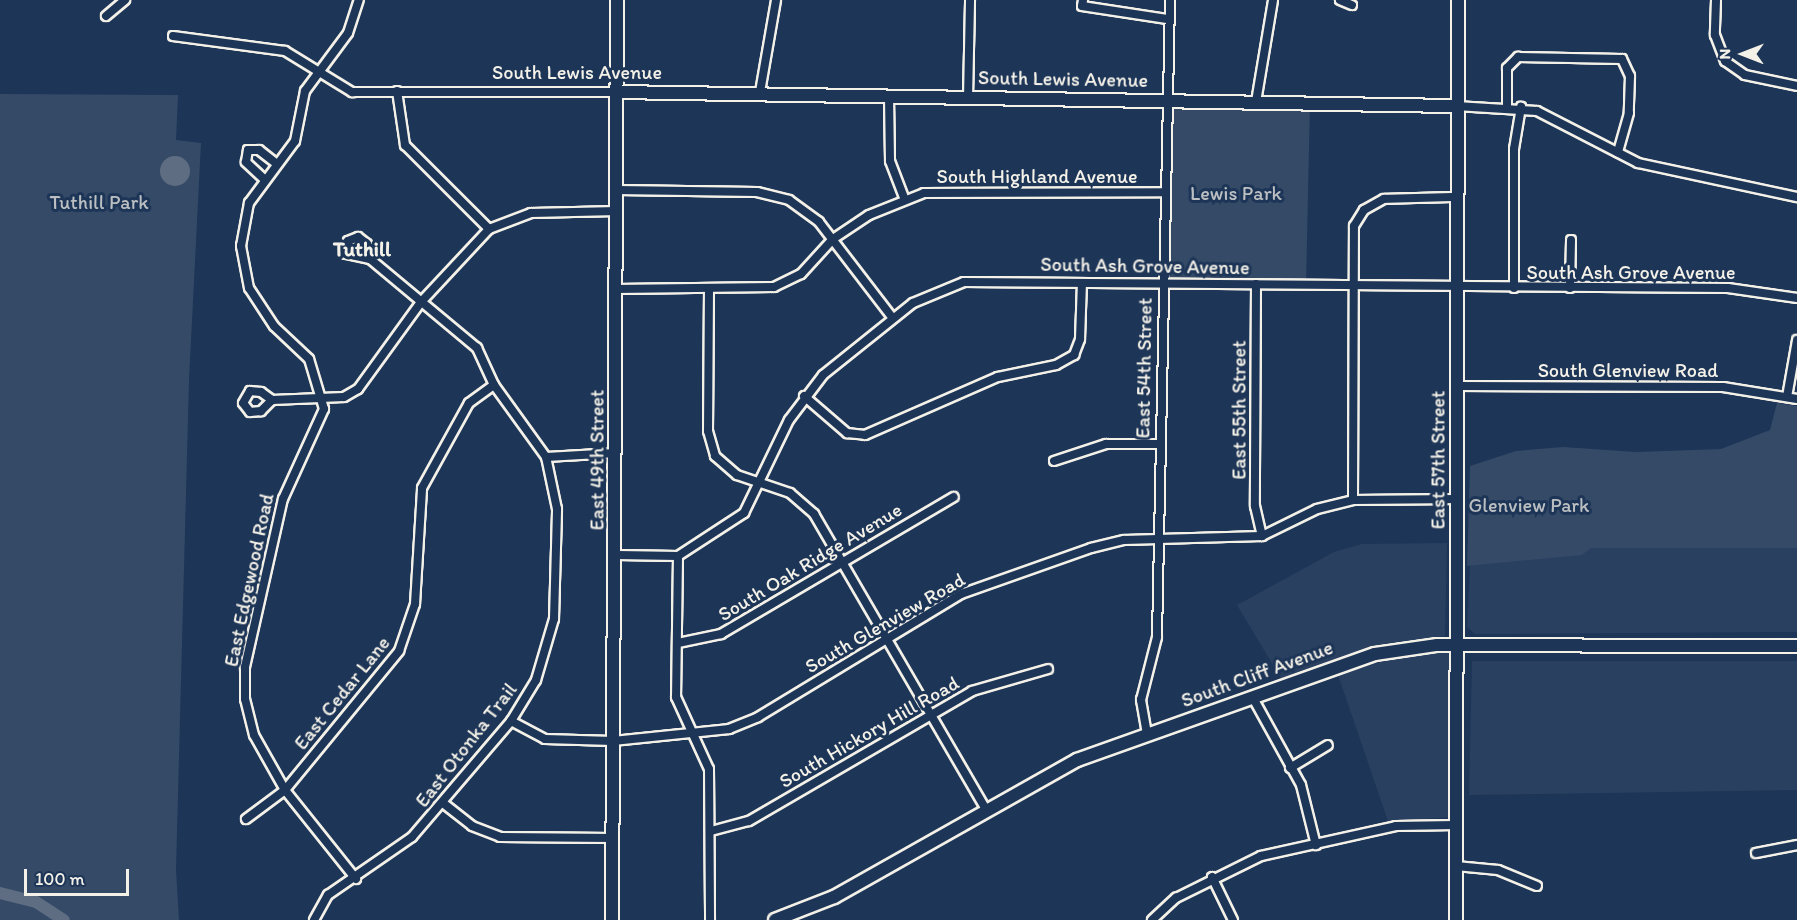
<!DOCTYPE html>
<style>
body{margin:0}
#map{position:relative;width:1797px;height:920px;overflow:hidden;background:#1d3557;font-family:Itim,sans-serif}
div>[style]{position:absolute}
[style*='--x']{left:calc(var(--x)*1px);top:calc(var(--y)*1px);width:calc(var(--w)*1px);rotate:calc(var(--a)*1deg)}
.built>*{inset:0;background:#2a4060}
.green>*{inset:0;background:#354a67}
.water>*{inset:0;background:#5e6d82}
.round{border-radius:50%}
.river>*{height:12px;margin:-6px;padding:0 6px;transform-origin:6px;border-radius:6px;background:#5e6d82}
.roads{filter:drop-shadow(2px 0 #f4f1e8) drop-shadow(-2px 0 #f4f1e8) drop-shadow(0 2px #f4f1e8) drop-shadow(0 -2px #f4f1e8)}
.street>*{height:8px;margin:-4px;padding:0 4px;transform-origin:4px;border-radius:4px;background:#1d3557}
.secondary>*{height:12px;margin:-6px;padding:0 6px;transform-origin:6px;border-radius:6px;background:#1d3557}
span{translate:-50% -50%;white-space:nowrap;text-align:center;line-height:1.15;-webkit-text-stroke:6px #1d3557;paint-order:stroke}
.street-label{font-size:20px;color:#f4f1e8}
.park-label{font-size:20px;color:#bbbfc1}
.neighbourhood-label{font-size:21px;color:#f4f1e8;font-weight:700}
.north{position:absolute;left:1713px;top:24px;width:60px;height:60px;-webkit-text-stroke:4px #1d3557;paint-order:stroke;rotate:270deg;font-size:16px;font-weight:700;line-height:24px;text-align:center;color:#f4f1e8}
.north::after{content:'';display:block;margin:auto;width:21px;height:27px;background:#f4f1e8;clip-path:polygon(50% 0,100% 100%,50% 72%,0 100%)}
.scale{position:absolute;left:24px;top:869px;width:105px;height:27px;box-sizing:border-box;border:3px solid #f4f1e8;border-top:0;padding-left:8px;font-size:18px;line-height:21px;white-space:nowrap;color:#f4f1e8;-webkit-text-stroke:4px #1d3557;paint-order:stroke}
</style>
<div id="map">
<div class="built">
<div style="clip-path:polygon(1447px 543px,1445px 636px,1389px 643px,1282px 680px,1237px 605px,1334px 552px,1362px 544px)"></div>
<div style="clip-path:polygon(1591px 548px,1797px 548px,1797px 632px,1475px 634px,1467px 627px,1470px 565px)"></div>
<div style="clip-path:polygon(1411px 653px,1454px 653px,1452px 817px,1388px 821px,1338px 675px)"></div>
<div style="clip-path:polygon(1472px 661px,1797px 661px,1797px 790px,1469px 795px)"></div>
</div>
<div class="green">
<div style="clip-path:polygon(0 94px,178px 95px,176px 140px,201px 143px,189px 380px,176px 870px,179px 920px,0 920px)"></div>
<div style="clip-path:polygon(1166px 100px,1310px 103px,1306px 285px,1162px 284px)"></div>
<div style="clip-path:polygon(1777px 403px,1797px 406px,1797px 548px,1591px 548px,1582px 555px,1467px 566px,1470px 466px,1516px 451px,1563px 447px,1636px 452px,1721px 449px,1770px 430px)"></div>
</div>
<div class="water">
<div class="round" style="left:160px;top:156px;width:30px;height:30px"></div>
</div>
<div class="river">
<div style="--x:0;--y:893;--w:37;--a:14"></div>
<div style="--x:36;--y:902;--w:33;--a:33"></div>
</div>
<div class="roads">
<div class="street">
<div style="--x:1083;--y:0;--w:6;--a:99"></div>
<div style="--x:1082;--y:6;--w:86;--a:8.7"></div>
<div style="--x:1340;--y:0;--w:13;--a:23"></div>
<div style="--x:1716;--y:0;--w:35;--a:92"></div>
<div style="--x:1715;--y:35;--w:28;--a:69"></div>
<div style="--x:1725;--y:61;--w:24;--a:35"></div>
<div style="--x:1745;--y:75;--w:53;--a:11.9"></div>
<div style="--x:106;--y:16;--w:25;--a:-40"></div>
<div style="--x:173;--y:36;--w:113;--a:7.6"></div>
<div style="--x:285;--y:51;--w:79;--a:31.5"></div>
<div style="--x:352;--y:92;--w:265;--a:0"></div>
<div style="--x:397;--y:91;--w:55;--a:81.6"></div>
<div style="--x:405;--y:145;--w:119;--a:45"></div>
<div style="--x:760;--y:92;--w:93;--a:-80.1"></div>
<div style="--x:889;--y:97;--w:64;--a:89.1"></div>
<div style="--x:890;--y:161;--w:40;--a:69"></div>
<div style="--x:968;--y:98;--w:98;--a:-88.8"></div>
<div style="--x:1256;--y:102;--w:103;--a:-80.5"></div>
<div style="--x:1507;--y:105;--w:37;--a:-90"></div>
<div style="--x:1507;--y:68;--w:16;--a:-45"></div>
<div style="--x:1518;--y:57;--w:104;--a:1.1"></div>
<div style="--x:1622;--y:59;--w:19;--a:65"></div>
<div style="--x:1630;--y:76;--w:37;--a:92"></div>
<div style="--x:1629;--y:113;--w:41;--a:105.8"></div>
<div style="--x:1456;--y:106;--w:81;--a:3.5"></div>
<div style="--x:1537;--y:111;--w:114;--a:27.2"></div>
<div style="--x:1638;--y:163;--w:163;--a:12.1"></div>
<div style="--x:264;--y:179;--w:25;--a:-137"></div>
<div style="--x:246;--y:162;--w:12;--a:-81"></div>
<div style="--x:248;--y:150;--w:11;--a:0"></div>
<div style="--x:259;--y:150;--w:23;--a:38"></div>
<div style="--x:617;--y:190;--w:140;--a:0.8"></div>
<div style="--x:757;--y:192;--w:33;--a:14"></div>
<div style="--x:789;--y:200;--w:37;--a:36"></div>
<div style="--x:819;--y:222;--w:120;--a:52.5"></div>
<div style="--x:358;--y:237;--w:11;--a:38"></div>
<div style="--x:367;--y:244;--w:15;--a:79"></div>
<div style="--x:370;--y:259;--w:25;--a:-168"></div>
<div style="--x:346;--y:254;--w:13;--a:-81"></div>
<div style="--x:348;--y:241;--w:11;--a:-22"></div>
<div style="--x:1256;--y:284;--w:222;--a:90.3"></div>
<div style="--x:1255;--y:506;--w:31;--a:77"></div>
<div style="--x:1514;--y:288;--w:139;--a:-90"></div>
<div style="--x:1514;--y:149;--w:43;--a:-80.5"></div>
<div style="--x:1570;--y:288;--w:48;--a:-88.8"></div>
<div style="--x:616;--y:289;--w:158;--a:-0.7"></div>
<div style="--x:774;--y:287;--w:30;--a:-26"></div>
<div style="--x:801;--y:274;--w:47;--a:-47.6"></div>
<div style="--x:833;--y:239;--w:43;--a:-33.7"></div>
<div style="--x:869;--y:215;--w:59;--a:-21.8"></div>
<div style="--x:924;--y:193;--w:240;--a:-0.2"></div>
<div style="--x:709;--y:289;--w:142;--a:90.4"></div>
<div style="--x:708;--y:431;--w:26;--a:74"></div>
<div style="--x:715;--y:456;--w:29;--a:41"></div>
<div style="--x:737;--y:475;--w:56;--a:18.8"></div>
<div style="--x:790;--y:493;--w:32;--a:41"></div>
<div style="--x:814;--y:514;--w:340;--a:59.8"></div>
<div style="--x:1457;--y:386;--w:266;--a:0.2"></div>
<div style="--x:1723;--y:387;--w:75;--a:9.2"></div>
<div style="--x:250;--y:391;--w:11;--a:5"></div>
<div style="--x:261;--y:392;--w:14;--a:36"></div>
<div style="--x:272;--y:400;--w:16;--a:135"></div>
<div style="--x:261;--y:411;--w:11;--a:175"></div>
<div style="--x:250;--y:412;--w:11;--a:-128"></div>
<div style="--x:243;--y:403;--w:14;--a:-60"></div>
<div style="--x:804;--y:396;--w:57;--a:40.7"></div>
<div style="--x:847;--y:433;--w:18;--a:6"></div>
<div style="--x:865;--y:435;--w:145;--a:-23.6"></div>
<div style="--x:998;--y:377;--w:59;--a:-11.7"></div>
<div style="--x:1056;--y:365;--w:21;--a:-29"></div>
<div style="--x:1074;--y:355;--w:17;--a:-69"></div>
<div style="--x:1080;--y:339;--w:56;--a:-88"></div>
<div style="--x:1787;--y:397;--w:58;--a:-80"></div>
<div style="--x:272;--y:400;--w:72;--a:-2.4"></div>
<div style="--x:344;--y:397;--w:16;--a:-30"></div>
<div style="--x:358;--y:389;--w:107;--a:-54.1"></div>
<div style="--x:421;--y:302;--w:100;--a:-47"></div>
<div style="--x:489;--y:229;--w:45;--a:-20.9"></div>
<div style="--x:531;--y:213;--w:86;--a:-1.3"></div>
<div style="--x:546;--y:457;--w:70;--a:-3.3"></div>
<div style="--x:1054;--y:461;--w:55;--a:-18.1"></div>
<div style="--x:1106;--y:444;--w:53;--a:0"></div>
<div style="--x:1353;--y:500;--w:274;--a:-89.8"></div>
<div style="--x:1354;--y:226;--w:19;--a:-58"></div>
<div style="--x:1364;--y:210;--w:23;--a:-29"></div>
<div style="--x:1384;--y:199;--w:73;--a:-1.6"></div>
<div style="--x:617;--y:555;--w:61;--a:0.9"></div>
<div style="--x:678;--y:556;--w:79;--a:-33.1"></div>
<div style="--x:744;--y:513;--w:103;--a:-64.2"></div>
<div style="--x:789;--y:420;--w:56;--a:-52.9"></div>
<div style="--x:823;--y:375;--w:115;--a:-38.7"></div>
<div style="--x:913;--y:303;--w:55;--a:-22.4"></div>
<div style="--x:964;--y:282;--w:764;--a:0.45"></div>
<div style="--x:1728;--y:288;--w:70;--a:8.2"></div>
<div style="--x:678;--y:556;--w:141;--a:90.8"></div>
<div style="--x:676;--y:697;--w:79;--a:65.4"></div>
<div style="--x:709;--y:769;--w:151;--a:89.6"></div>
<div style="--x:678;--y:643;--w:44;--a:-11.8"></div>
<div style="--x:721;--y:634;--w:270;--a:-30.5"></div>
<div style="--x:1253;--y:698;--w:99;--a:61.1"></div>
<div style="--x:1301;--y:785;--w:62;--a:76"></div>
<div style="--x:511;--y:721;--w:38;--a:28"></div>
<div style="--x:545;--y:739;--w:68;--a:1.7"></div>
<div style="--x:613;--y:741;--w:117;--a:-5.9"></div>
<div style="--x:729;--y:729;--w:31;--a:-22"></div>
<div style="--x:758;--y:717;--w:237;--a:-31.2"></div>
<div style="--x:961;--y:594;--w:138;--a:-19.5"></div>
<div style="--x:1091;--y:548;--w:34;--a:-14"></div>
<div style="--x:1124;--y:540;--w:138;--a:-1.7"></div>
<div style="--x:1262;--y:536;--w:61;--a:-26.1"></div>
<div style="--x:1317;--y:509;--w:37;--a:-14"></div>
<div style="--x:1353;--y:500;--w:105;--a:-0.5"></div>
<div style="--x:1147;--y:734;--w:35;--a:-100"></div>
<div style="--x:1141;--y:700;--w:65;--a:-75.7"></div>
<div style="--x:1157;--y:637;--w:637;--a:-88.83"></div>
<div style="--x:1290;--y:768;--w:44;--a:-31.2"></div>
<div style="--x:443;--y:803;--w:37;--a:38"></div>
<div style="--x:472;--y:826;--w:30;--a:21"></div>
<div style="--x:500;--y:837;--w:112;--a:0.5"></div>
<div style="--x:246;--y:819;--w:49;--a:-36.6"></div>
<div style="--x:285;--y:790;--w:180;--a:-50.6"></div>
<div style="--x:399;--y:651;--w:50;--a:-71.2"></div>
<div style="--x:415;--y:604;--w:116;--a:-86.5"></div>
<div style="--x:422;--y:488;--w:97;--a:-61.1"></div>
<div style="--x:469;--y:403;--w:31;--a:-36"></div>
<div style="--x:711;--y:831;--w:39;--a:-15"></div>
<div style="--x:749;--y:821;--w:258;--a:-30.2"></div>
<div style="--x:972;--y:691;--w:79;--a:-16.1"></div>
<div style="--x:1756;--y:853;--w:42;--a:-11"></div>
<div style="--x:1456;--y:866;--w:42;--a:5.4"></div>
<div style="--x:1498;--y:870;--w:42;--a:22.3"></div>
<div style="--x:1212;--y:877;--w:48;--a:64"></div>
<div style="--x:356;--y:879;--w:114;--a:-128.6"></div>
<div style="--x:285;--y:790;--w:63;--a:-119.4"></div>
<div style="--x:254;--y:735;--w:37;--a:-104"></div>
<div style="--x:245;--y:699;--w:32;--a:-90"></div>
<div style="--x:245;--y:667;--w:172;--a:-77.3"></div>
<div style="--x:283;--y:499;--w:99;--a:-65.5"></div>
<div style="--x:324;--y:409;--w:52;--a:-106.7"></div>
<div style="--x:309;--y:359;--w:48;--a:-136.7"></div>
<div style="--x:274;--y:326;--w:45;--a:-123.3"></div>
<div style="--x:249;--y:288;--w:43;--a:-100.8"></div>
<div style="--x:241;--y:246;--w:44;--a:-79.5"></div>
<div style="--x:249;--y:203;--w:77;--a:-53.4"></div>
<div style="--x:295;--y:141;--w:51;--a:-78.7"></div>
<div style="--x:305;--y:91;--w:72;--a:-53.4"></div>
<div style="--x:348;--y:33;--w:35;--a:-72"></div>
<div style="--x:314;--y:920;--w:29;--a:-61"></div>
<div style="--x:328;--y:895;--w:102;--a:-34.6"></div>
<div style="--x:412;--y:837;--w:153;--a:-49.5"></div>
<div style="--x:511;--y:721;--w:48;--a:-58.6"></div>
<div style="--x:536;--y:680;--w:64;--a:-73.6"></div>
<div style="--x:554;--y:619;--w:110;--a:-88.4"></div>
<div style="--x:557;--y:509;--w:53;--a:-101.9"></div>
<div style="--x:546;--y:457;--w:89;--a:-125.8"></div>
<div style="--x:494;--y:385;--w:41;--a:-114.7"></div>
<div style="--x:477;--y:348;--w:139;--a:-140.2"></div>
<div style="--x:1152;--y:920;--w:33;--a:-43"></div>
<div style="--x:1176;--y:898;--w:95;--a:-26.3"></div>
<div style="--x:1261;--y:856;--w:138;--a:-12.5"></div>
<div style="--x:1396;--y:826;--w:60;--a:-1"></div>
</div>
<div class="secondary">
<div style="--x:617;--y:92;--w:839;--a:0.96"></div>
<div style="--x:612;--y:920;--w:920;--a:-89.69"></div>
<div style="--x:775;--y:920;--w:63;--a:-21.3"></div>
<div style="--x:834;--y:897;--w:279;--a:-29.4"></div>
<div style="--x:1077;--y:760;--w:316;--a:-19.6"></div>
<div style="--x:1375;--y:654;--w:63;--a:-8.3"></div>
<div style="--x:1437;--y:645;--w:360;--a:0.2"></div>
<div style="--x:1456;--y:920;--w:920;--a:-89.88"></div>
</div>
</div>
<div class="street-label">
<span style="left:577px;top:72px">South Lewis Avenue</span>
<span style="left:1063px;top:79px;rotate:1deg">South Lewis Avenue</span>
<span style="left:1037px;top:176px">South Highland Avenue</span>
<span style="left:1145px;top:266px;rotate:1deg">South Ash Grove Avenue</span>
<span style="left:1631px;top:272px">South Ash Grove Avenue</span>
<span style="left:1144px;top:368px;rotate:-89deg">East 54th Street</span>
<span style="left:1628px;top:370px">South Glenview Road</span>
<span style="left:1239px;top:410px;rotate:-90deg">East 55th Street</span>
<span style="left:597px;top:460px;rotate:-90deg">East 49th Street</span>
<span style="left:1438px;top:460px;rotate:-90deg">East 57th Street</span>
<span style="left:810px;top:562px;rotate:-31deg">South Oak Ridge Avenue</span>
<span style="left:249px;top:580px;rotate:-78deg">East Edgewood Road</span>
<span style="left:885px;top:623px;rotate:-30deg">South Glenview Road</span>
<span style="left:1257px;top:674px;rotate:-20deg">South Cliff Avenue</span>
<span style="left:342px;top:693px;rotate:-51deg">East Cedar Lane</span>
<span style="left:869px;top:732px;rotate:-30deg">South Hickory Hill Road</span>
<span style="left:466px;top:745px;rotate:-52deg">East Otonka Trail</span>
</div>
<div class="park-label">
<span style="left:1236px;top:193px">Lewis Park</span>
<span style="left:99px;top:202px">Tuthill Park</span>
<span style="left:1529px;top:505px">Glenview Park</span>
</div>
<div class="neighbourhood-label">
<span style="left:362px;top:249px">Tuthill</span>
</div>
<div class="north">N</div>
<div class="scale">100 m</div>
</div>
